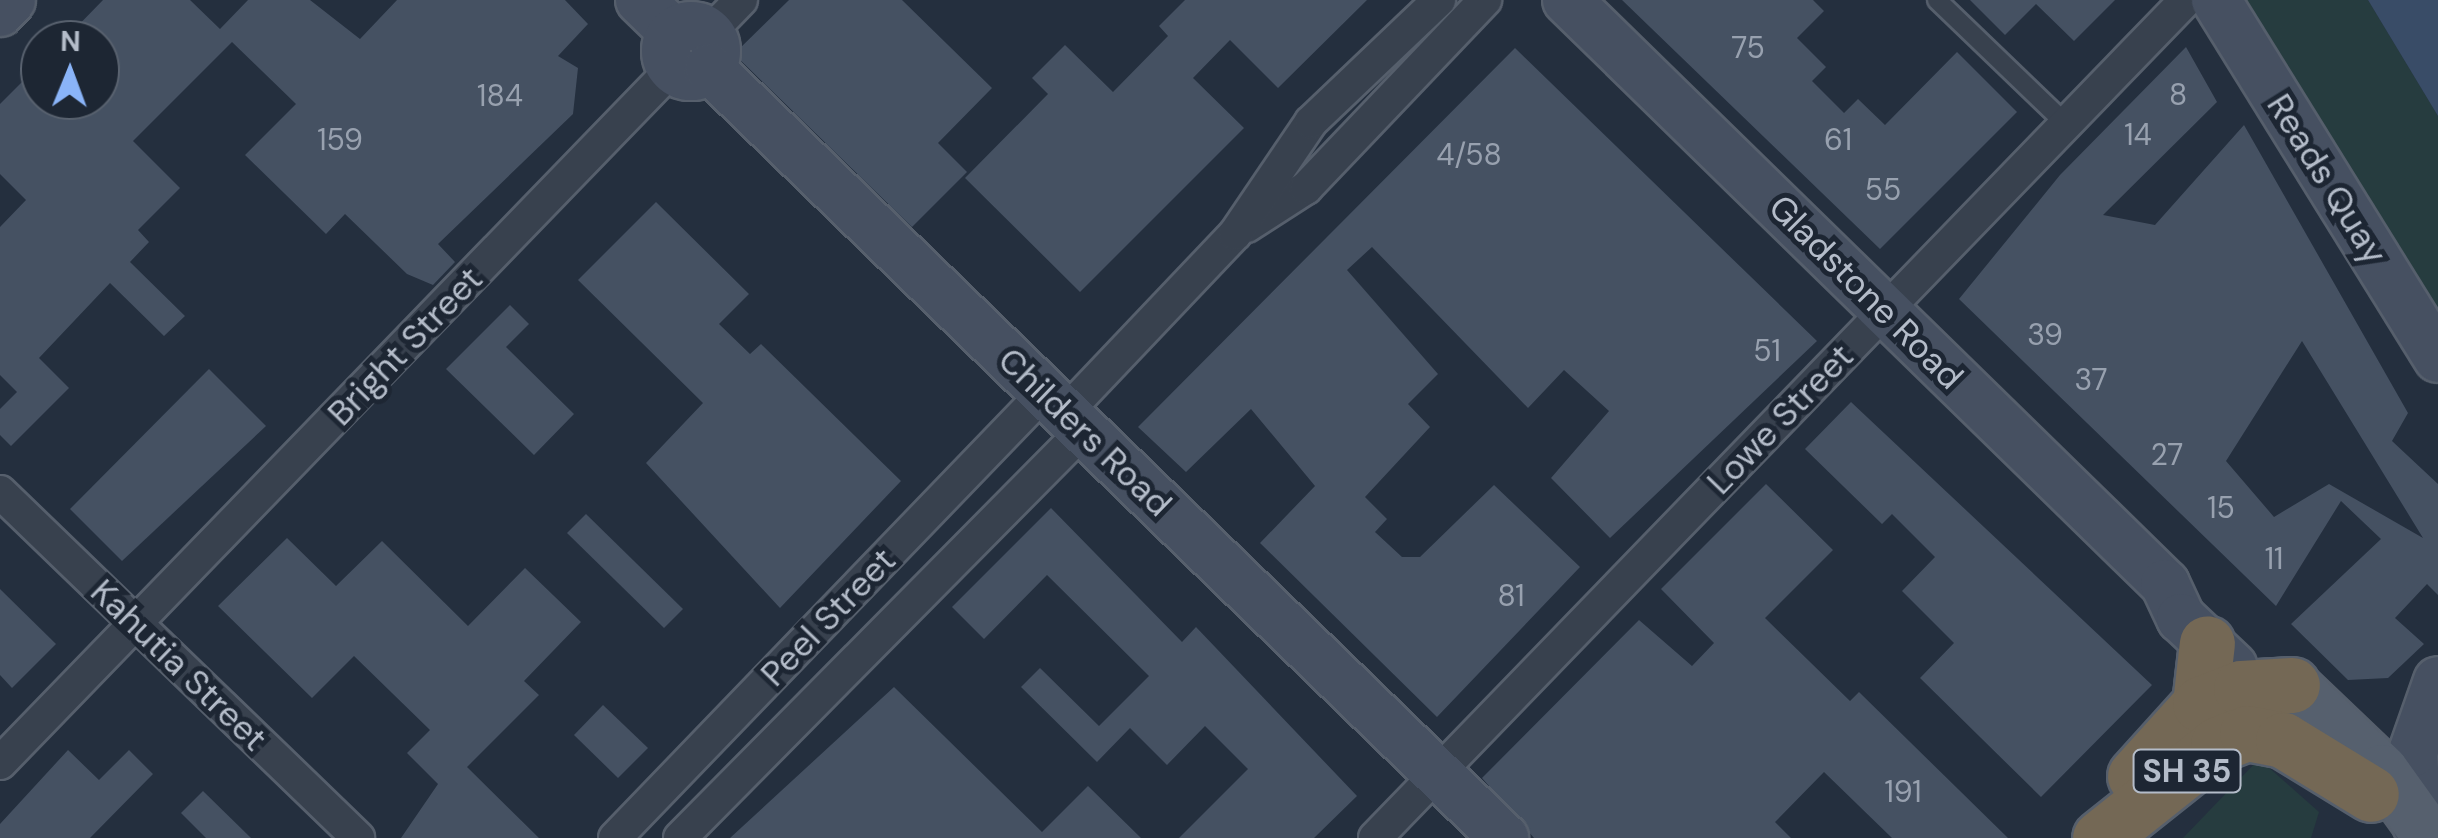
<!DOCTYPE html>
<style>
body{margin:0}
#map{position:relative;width:2438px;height:838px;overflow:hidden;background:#242f3e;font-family:"DM Sans",sans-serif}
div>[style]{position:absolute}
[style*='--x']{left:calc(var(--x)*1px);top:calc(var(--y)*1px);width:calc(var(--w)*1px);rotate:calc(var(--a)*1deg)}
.green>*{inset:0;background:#263c3f}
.water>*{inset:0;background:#394c67}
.building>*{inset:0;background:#455162}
.roads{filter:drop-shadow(2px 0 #565f6c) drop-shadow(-2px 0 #565f6c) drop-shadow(0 2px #565f6c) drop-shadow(0 -2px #565f6c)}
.lane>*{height:18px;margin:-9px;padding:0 9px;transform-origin:9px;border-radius:9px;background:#38414e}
.street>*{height:32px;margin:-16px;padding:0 16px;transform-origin:16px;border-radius:16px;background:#38414e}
.secondary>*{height:48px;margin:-24px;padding:0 24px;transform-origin:24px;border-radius:24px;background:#465061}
.secondary>.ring{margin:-24px;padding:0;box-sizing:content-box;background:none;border:48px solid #465061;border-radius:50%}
.primary>*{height:52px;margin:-26px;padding:0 26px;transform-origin:26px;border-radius:26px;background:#56606e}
.highway>*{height:55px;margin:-27.5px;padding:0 27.5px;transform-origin:27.5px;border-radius:27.5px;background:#746855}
span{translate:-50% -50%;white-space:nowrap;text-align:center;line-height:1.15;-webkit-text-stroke:10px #1d2633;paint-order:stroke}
.number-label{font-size:30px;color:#98a1af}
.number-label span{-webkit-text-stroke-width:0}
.shield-label span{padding:2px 8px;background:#1d2633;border:2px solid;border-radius:8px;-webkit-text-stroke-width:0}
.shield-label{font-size:32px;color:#b4bcc9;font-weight:700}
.street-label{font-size:35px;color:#b4bcc9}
.north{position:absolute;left:20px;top:20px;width:100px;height:100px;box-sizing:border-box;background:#1d2633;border:2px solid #59626f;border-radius:50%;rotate:1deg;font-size:28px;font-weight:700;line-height:40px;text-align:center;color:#b4bcc9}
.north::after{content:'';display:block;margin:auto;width:35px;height:45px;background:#8ab4f8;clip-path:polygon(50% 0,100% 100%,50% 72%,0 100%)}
</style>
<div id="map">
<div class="green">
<div style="clip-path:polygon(2242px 0,2368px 0,2438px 116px,2438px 336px)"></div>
<div style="clip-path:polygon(2259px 759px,2319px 812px,2311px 838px,2183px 838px)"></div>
</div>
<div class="water">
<div style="clip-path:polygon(2368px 0,2438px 0,2438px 116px)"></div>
</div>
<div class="building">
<div style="clip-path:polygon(103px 0,190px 0,220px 29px,248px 0,310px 0,360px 39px,397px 0,565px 0,588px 24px,558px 56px,578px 68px,573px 114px,438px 244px,455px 262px,433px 285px,407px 274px,345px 214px,326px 234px,245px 155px,296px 104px,232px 42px,133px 141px,180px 188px,138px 230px,149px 242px,130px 262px,185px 316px,164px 336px,110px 283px,39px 358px,69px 388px,11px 446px,0 435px,0 409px,17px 392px,0 375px,0 227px,26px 200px,0 174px,0 104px,40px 64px,40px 100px,100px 100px,100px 40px,64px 40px)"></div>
<div style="clip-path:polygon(789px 0,902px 0,992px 88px,938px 143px,967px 172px,912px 227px,734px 54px)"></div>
<div style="clip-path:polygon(1185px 0,1367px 0,1278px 88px,1230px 40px,1193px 78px,1244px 128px,1080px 292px,965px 178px,1048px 94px,1032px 78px,1065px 45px,1113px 92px,1168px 36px,1159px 26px)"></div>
<div style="clip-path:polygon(1622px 0,1813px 0,1824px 11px,1797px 38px,1826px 67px,1812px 81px,1844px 113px,1858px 99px,1885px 125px,1957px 52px,2017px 112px,1880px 249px)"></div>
<div style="clip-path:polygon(1970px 0,2115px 0,2074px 41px,2036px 4px,2005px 35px)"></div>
<div style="clip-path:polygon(evenodd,2186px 47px,2217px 102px,2103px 215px,2155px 225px,2244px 125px,2408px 413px,2392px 441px,2438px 484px,2438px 595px,2427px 584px,2395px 618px,2424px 644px,2388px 678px,2348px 680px,2291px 624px,2381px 539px,2341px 501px,2276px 606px,1959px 299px,2060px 175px,2186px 47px,2302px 341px,2423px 538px,2329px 484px,2274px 517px,2226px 461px,2302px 341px)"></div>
<div style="clip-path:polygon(1515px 48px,1817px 341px,1610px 538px,1551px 478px,1609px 411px,1564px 370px,1528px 408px,1372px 247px,1347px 270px,1438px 374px,1408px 404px,1430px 427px,1365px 497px,1387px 519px,1375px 532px,1402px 557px,1420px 557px,1494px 485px,1580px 567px,1437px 717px,1260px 543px,1315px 486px,1251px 409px,1186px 472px,1138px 427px)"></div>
<div style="clip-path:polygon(656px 202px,749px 294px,719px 324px,750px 354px,761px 344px,901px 481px,780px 608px,646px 463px,703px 403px,578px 280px)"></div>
<div style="clip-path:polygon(510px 305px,529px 324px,506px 347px,574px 414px,534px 455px,446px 369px)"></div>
<div style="clip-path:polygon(209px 369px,266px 426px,122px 561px,70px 509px)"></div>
<div style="clip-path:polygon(1851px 402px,2152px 685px,2041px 797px,1920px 678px,1954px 643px,1902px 591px,1935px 557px,1892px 514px,1882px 524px,1805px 449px)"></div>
<div style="clip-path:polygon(1766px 484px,1833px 550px,1765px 618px,1850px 701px,1859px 692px,2008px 838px,1892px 838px,1824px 772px,1775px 822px,1791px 838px,1534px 838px,1482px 778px,1639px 620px,1692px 666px,1714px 643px,1661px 589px)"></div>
<div style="clip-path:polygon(1051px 508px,1182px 642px,1196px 627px,1357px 796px,1314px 838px,1179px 838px,1248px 769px,1205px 726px,1167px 765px,1130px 728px,1097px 762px,1021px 687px,1040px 668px,1099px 726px,1149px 676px,1047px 575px,984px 639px,952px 607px)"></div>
<div style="clip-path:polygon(586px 514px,683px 609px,664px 628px,567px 533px)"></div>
<div style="clip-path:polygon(287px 538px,336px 586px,382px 541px,468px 626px,525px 568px,581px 622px,524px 681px,539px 695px,467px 767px,539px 838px,401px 838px,438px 784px,407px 753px,430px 730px,354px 656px,312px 698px,218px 606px)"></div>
<div style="clip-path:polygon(0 589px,56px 644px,12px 688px,0 675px)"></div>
<div style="clip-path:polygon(894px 687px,1042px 832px,1088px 786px,1141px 838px,730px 838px)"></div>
<div style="clip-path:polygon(603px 705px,648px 748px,618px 778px,574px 735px)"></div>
<div style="clip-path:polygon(68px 750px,99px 780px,129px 750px,153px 774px,90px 838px,0 838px,0 824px)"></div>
<div style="clip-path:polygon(203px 791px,251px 838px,206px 838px,181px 813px)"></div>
</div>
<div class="roads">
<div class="lane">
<div style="--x:1937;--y:0;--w:179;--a:43.9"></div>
</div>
<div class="street">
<div style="--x:709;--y:33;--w:46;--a:-45.9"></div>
<div style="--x:1247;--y:226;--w:70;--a:-32.8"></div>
<div style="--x:1306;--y:188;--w:260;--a:-46.4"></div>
<div style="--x:1065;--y:413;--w:247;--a:-46.5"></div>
<div style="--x:1235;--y:234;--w:135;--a:-55.8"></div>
<div style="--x:1311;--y:122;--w:177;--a:-43.6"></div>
<div style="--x:0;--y:492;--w:498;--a:44"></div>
<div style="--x:0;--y:763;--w:967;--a:-45.92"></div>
<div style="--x:615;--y:838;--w:614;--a:-46.06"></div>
<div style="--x:680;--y:838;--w:580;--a:-45.28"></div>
<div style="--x:1375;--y:838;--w:1166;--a:-45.94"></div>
</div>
<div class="secondary">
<div style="--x:640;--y:0;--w:47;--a:44.1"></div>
<div style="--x:1567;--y:0;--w:836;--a:44.32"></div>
<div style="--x:2165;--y:584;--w:38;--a:65"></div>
<div style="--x:2181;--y:618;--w:71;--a:43.3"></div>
<div style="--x:2216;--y:0;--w:421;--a:58.2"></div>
<div style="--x:0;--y:12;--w:16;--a:-47"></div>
<div class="ring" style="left:666px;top:26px;width:2px;height:2px"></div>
<div style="--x:709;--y:68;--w:1107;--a:44.08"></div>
<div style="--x:2417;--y:825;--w:73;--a:-93.1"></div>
<div style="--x:2413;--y:752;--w:75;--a:-70.6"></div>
</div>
<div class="primary">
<div style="--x:2292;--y:685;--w:124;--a:43.7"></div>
<div style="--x:2382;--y:771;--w:82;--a:54.4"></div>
</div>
<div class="highway">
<div style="--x:2200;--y:704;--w:61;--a:-83.5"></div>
<div style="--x:2135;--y:776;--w:97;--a:-47.9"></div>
<div style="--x:2200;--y:704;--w:44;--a:-21.3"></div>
<div style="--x:2241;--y:688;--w:51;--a:-3.4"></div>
<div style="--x:2100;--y:838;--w:151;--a:-38.5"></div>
<div style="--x:2218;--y:744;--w:31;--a:-21"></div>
<div style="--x:2247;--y:733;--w:37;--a:11"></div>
<div style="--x:2283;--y:740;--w:103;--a:31.5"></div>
</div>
</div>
<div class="number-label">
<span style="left:1748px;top:48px">75</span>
<span style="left:2178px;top:95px">8</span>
<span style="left:500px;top:96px">184</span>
<span style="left:2138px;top:135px">14</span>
<span style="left:340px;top:140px">159</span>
<span style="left:1838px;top:140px">61</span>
<span style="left:1469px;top:155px">4/58</span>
<span style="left:1883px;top:190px">55</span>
<span style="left:2045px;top:335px">39</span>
<span style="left:1767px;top:351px">51</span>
<span style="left:2091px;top:380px">37</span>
<span style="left:2167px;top:455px">27</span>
<span style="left:2221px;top:508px">15</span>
<span style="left:2274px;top:559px">11</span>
<span style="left:1511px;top:596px">81</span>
<span style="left:1903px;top:792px">191</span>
</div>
<div class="shield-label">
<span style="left:2187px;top:771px">SH 35</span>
</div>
<div class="street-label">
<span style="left:2327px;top:179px;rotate:58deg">Reads Quay</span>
<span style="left:1866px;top:292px;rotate:45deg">Gladstone Road</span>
<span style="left:405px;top:346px;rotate:-46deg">Bright Street</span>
<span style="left:1780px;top:419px;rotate:-46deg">Lowe Street</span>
<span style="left:1085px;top:432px;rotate:44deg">Childers Road</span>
<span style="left:828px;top:617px;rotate:-46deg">Peel Street</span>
<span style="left:179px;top:665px;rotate:44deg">Kahutia Street</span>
</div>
<div class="north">N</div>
</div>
